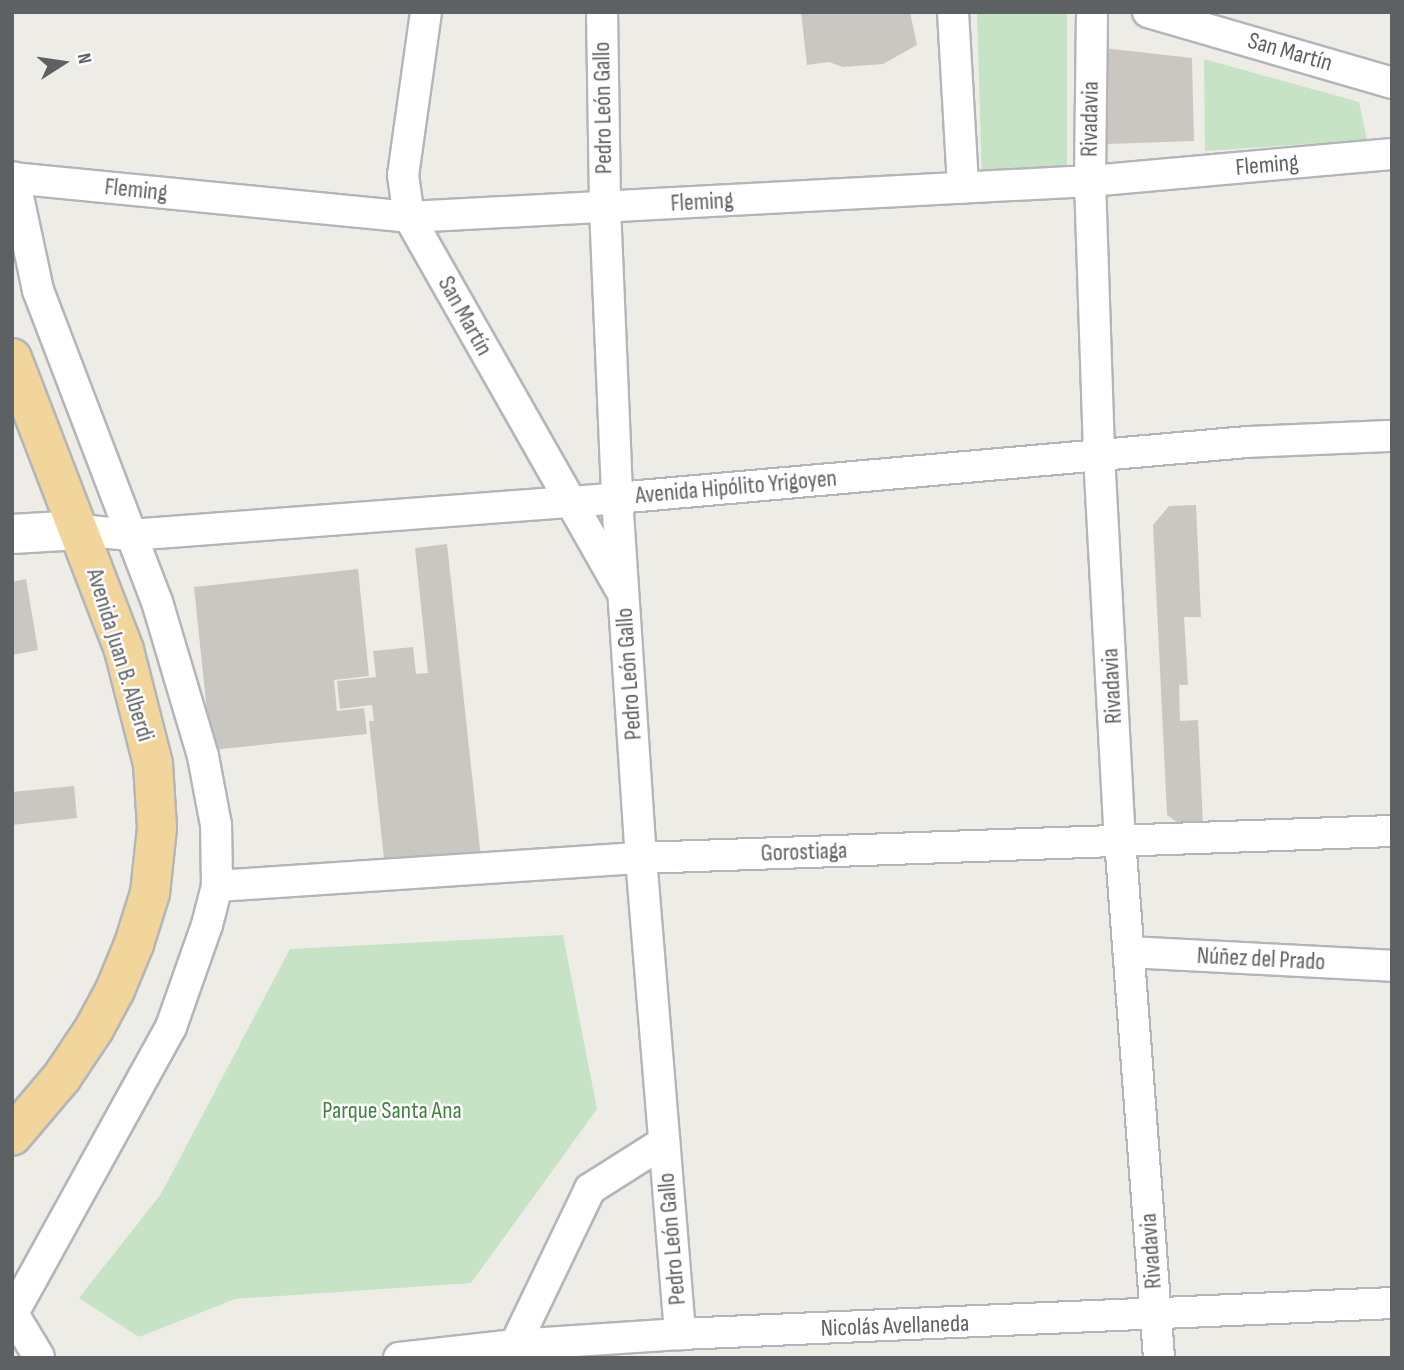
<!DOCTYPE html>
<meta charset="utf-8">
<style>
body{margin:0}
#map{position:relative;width:1404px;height:1370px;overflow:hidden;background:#eeece6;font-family:"Sofia Sans Condensed",sans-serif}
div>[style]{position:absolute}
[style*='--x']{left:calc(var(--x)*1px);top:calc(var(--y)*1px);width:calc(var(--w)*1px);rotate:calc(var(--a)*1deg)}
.green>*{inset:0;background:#c7e3c5}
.building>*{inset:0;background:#cac7c2}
.roads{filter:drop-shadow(2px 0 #b3b6b9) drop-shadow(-2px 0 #b3b6b9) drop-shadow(0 2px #b3b6b9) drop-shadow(0 -2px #b3b6b9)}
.street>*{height:30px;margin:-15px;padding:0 15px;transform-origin:15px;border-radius:15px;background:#fff}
.secondary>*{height:38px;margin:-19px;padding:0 19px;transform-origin:19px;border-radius:19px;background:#fff}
.highway>*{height:38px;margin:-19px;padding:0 19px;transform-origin:19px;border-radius:19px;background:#f1d59a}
span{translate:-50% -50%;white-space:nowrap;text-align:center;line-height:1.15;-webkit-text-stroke:5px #fff;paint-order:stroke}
.street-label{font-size:24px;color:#5e6164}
.park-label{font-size:24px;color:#41823f}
.frame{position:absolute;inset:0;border:14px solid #5e6164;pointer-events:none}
.north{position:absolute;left:28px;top:28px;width:70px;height:70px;-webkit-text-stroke:5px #fff;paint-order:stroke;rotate:78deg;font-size:19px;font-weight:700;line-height:28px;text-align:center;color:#5e6164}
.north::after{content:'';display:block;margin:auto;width:24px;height:32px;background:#5e6164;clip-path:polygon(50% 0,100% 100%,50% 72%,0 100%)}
</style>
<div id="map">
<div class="green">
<div style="clip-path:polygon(977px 12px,1067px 12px,1067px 167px,982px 179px)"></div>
<div style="clip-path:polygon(1204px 59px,1359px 102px,1367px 140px,1205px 151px)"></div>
<div style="clip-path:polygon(563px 935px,597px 1109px,471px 1283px,235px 1299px,139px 1337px,79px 1298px,161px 1194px,290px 949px)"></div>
</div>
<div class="building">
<div style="clip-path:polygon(801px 12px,910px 12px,917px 45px,883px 64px,843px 67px,829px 62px,807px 65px)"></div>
<div style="clip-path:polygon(1103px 48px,1192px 58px,1194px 141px,1106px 144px)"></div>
<div style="clip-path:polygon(1196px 505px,1201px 617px,1184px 617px,1188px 685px,1179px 685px,1180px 721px,1198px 720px,1203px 823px,1178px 823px,1167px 815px,1153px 525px,1169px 506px)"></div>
<div style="clip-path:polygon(447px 544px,481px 858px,385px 868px,369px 721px,374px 721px,372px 705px,340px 709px,337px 681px,376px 677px,373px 651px,413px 647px,416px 674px,428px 673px,415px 548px)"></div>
<div style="clip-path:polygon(358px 569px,369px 676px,334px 680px,337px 711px,364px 708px,367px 734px,211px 750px,194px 587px)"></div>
<div style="clip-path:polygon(26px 579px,38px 650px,12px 655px,12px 582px)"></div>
<div style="clip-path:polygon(74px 786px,77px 818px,12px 825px,12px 792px)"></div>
</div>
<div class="roads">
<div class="street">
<div style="--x:426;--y:12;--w:165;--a:98"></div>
<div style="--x:403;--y:175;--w:42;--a:81.9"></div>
<div style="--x:409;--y:217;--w:428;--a:60.4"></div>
<div style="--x:602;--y:12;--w:195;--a:89.1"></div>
<div style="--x:605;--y:207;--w:291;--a:87.6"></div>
<div style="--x:617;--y:498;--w:361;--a:86.2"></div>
<div style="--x:641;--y:858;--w:478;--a:85.3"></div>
<div style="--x:953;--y:12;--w:176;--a:86.7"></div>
<div style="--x:1092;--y:12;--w:169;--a:90.7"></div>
<div style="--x:1090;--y:181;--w:274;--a:88.1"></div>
<div style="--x:1099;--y:455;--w:385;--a:86.9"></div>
<div style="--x:1120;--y:839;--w:520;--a:85.7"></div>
<div style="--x:1148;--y:12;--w:254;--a:16.2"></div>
<div style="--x:12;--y:178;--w:399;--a:5.6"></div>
<div style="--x:409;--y:217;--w:682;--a:-3.03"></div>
<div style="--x:1090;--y:181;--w:303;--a:-5.1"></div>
<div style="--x:80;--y:530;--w:50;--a:5.7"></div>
<div style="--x:130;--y:535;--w:488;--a:-4.3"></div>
<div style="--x:617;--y:498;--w:632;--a:-5.08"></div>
<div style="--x:1247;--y:442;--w:145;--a:-2.4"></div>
<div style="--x:217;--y:886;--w:425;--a:-3.8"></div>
<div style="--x:641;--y:858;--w:751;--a:-2.06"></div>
<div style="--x:1129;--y:952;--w:263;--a:3"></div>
<div style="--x:12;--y:1312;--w:52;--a:59"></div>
<div style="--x:12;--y:1315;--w:329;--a:-61.1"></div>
<div style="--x:171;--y:1027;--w:108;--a:-70.6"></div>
<div style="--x:207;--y:925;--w:40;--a:-75.6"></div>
<div style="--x:217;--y:886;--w:61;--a:-90.9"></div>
<div style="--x:216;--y:825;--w:70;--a:-100.7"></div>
<div style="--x:203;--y:756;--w:161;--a:-106.6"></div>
<div style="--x:157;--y:602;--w:334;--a:-110.9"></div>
<div style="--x:38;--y:290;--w:115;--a:-102.1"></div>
<div style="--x:399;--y:1358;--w:117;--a:-6.4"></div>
<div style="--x:515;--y:1345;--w:165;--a:-3.8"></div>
<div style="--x:680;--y:1334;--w:713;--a:-2.49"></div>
<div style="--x:513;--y:1358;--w:13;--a:-81"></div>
<div style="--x:515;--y:1345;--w:173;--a:-64.3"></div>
<div style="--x:590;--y:1189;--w:88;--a:-32.4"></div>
</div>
<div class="secondary">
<div style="--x:12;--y:534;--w:68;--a:-3.4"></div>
</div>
<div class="highway">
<div style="--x:12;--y:358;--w:313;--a:69"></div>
<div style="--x:124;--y:650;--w:118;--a:75.7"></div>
<div style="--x:153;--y:764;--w:64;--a:86.4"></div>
<div style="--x:157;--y:828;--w:65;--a:96.1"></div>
<div style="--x:150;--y:893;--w:53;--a:107.4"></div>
<div style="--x:134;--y:944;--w:50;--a:112.4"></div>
<div style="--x:115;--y:990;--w:44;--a:118.3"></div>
<div style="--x:94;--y:1029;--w:58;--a:123.7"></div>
<div style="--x:62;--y:1077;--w:77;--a:130.3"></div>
</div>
</div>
<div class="street-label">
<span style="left:1290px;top:52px;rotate:16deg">San Martín</span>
<span style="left:603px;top:108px;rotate:-91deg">Pedro León Gallo</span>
<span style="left:1090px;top:119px;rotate:-89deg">Rivadavia</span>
<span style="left:1267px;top:165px;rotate:-5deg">Fleming</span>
<span style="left:136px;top:190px;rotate:6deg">Fleming</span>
<span style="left:702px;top:202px;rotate:-3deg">Fleming</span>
<span style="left:465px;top:316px;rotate:61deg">San Martín</span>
<span style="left:736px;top:487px;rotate:-5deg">Avenida Hipólito Yrigoyen</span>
<span style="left:120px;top:655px;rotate:73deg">Avenida Juan B. Alberdi</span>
<span style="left:629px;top:674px;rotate:-94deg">Pedro León Gallo</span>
<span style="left:1112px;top:686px;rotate:-93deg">Rivadavia</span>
<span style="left:804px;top:852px;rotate:-2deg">Gorostiaga</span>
<span style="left:1261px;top:959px;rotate:3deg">Núñez del Prado</span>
<span style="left:672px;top:1239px;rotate:-95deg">Pedro León Gallo</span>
<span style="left:1151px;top:1251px;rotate:-94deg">Rivadavia</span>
<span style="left:895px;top:1326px;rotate:-2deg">Nicolás Avellaneda</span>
</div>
<div class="park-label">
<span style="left:392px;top:1111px">Parque Santa Ana</span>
</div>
<div class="frame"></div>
<div class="north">N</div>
</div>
